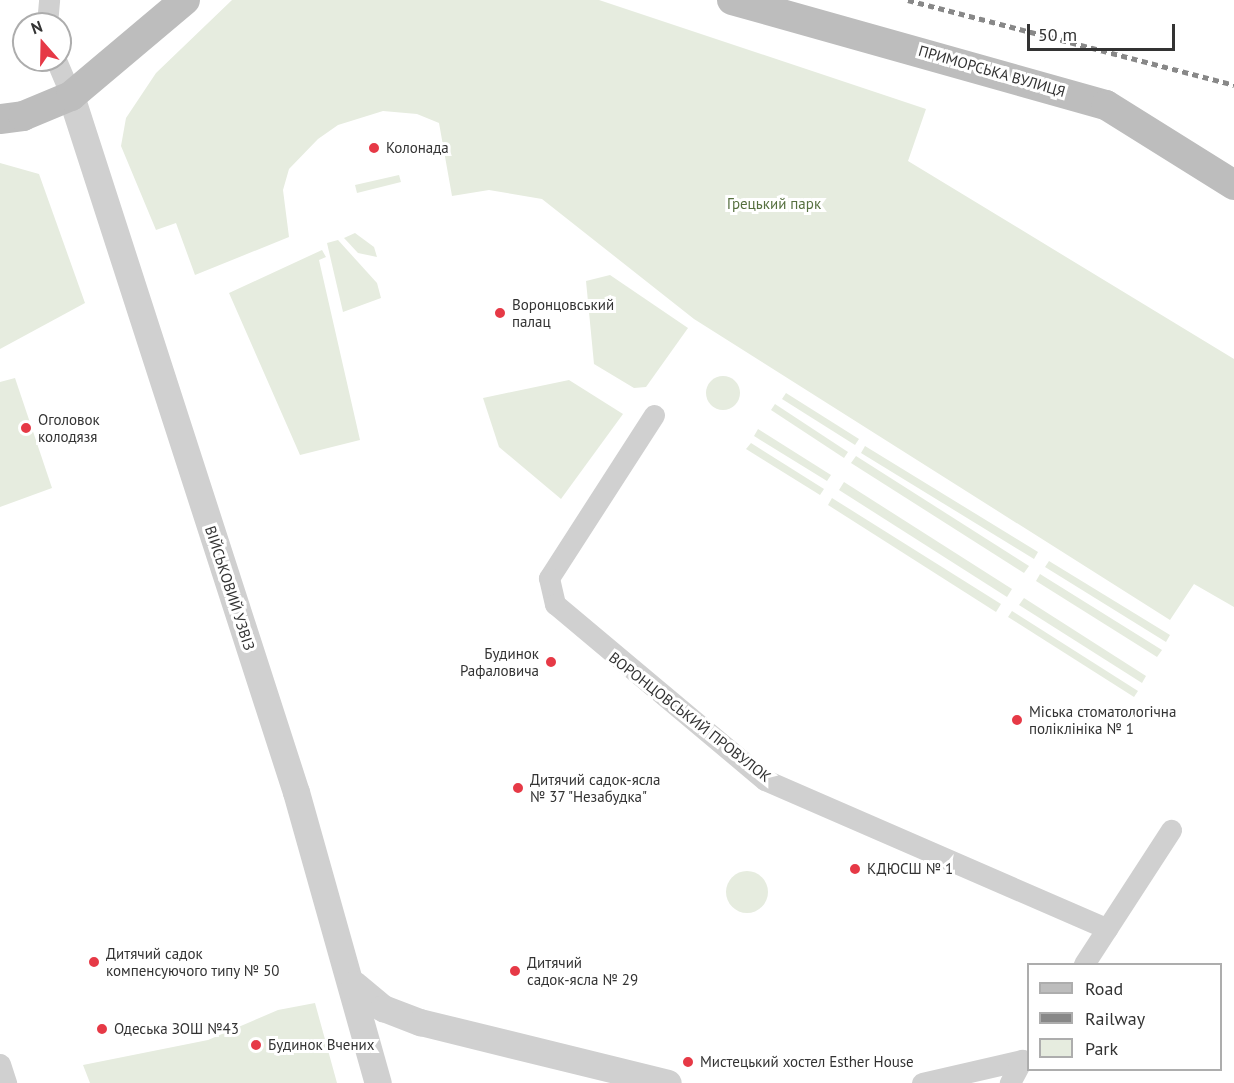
<!DOCTYPE html>
<meta charset="utf-8">
<style>
body{margin:0}
#map{position:relative;width:1234px;height:1083px;overflow:hidden;background:#fff;font-family:"PT Sans",sans-serif}
div>[style]{position:absolute}
[style*='--x']{left:calc(var(--x)*1px);top:calc(var(--y)*1px);width:calc(var(--w)*1px);rotate:calc(var(--a)*1deg)}
.green>*{inset:0;background:#e6ecdf}
.round{border-radius:50%}
.minor>*{height:21px;margin:-10.5px;padding:0 10.5px;transform-origin:10.5px;border-radius:10.5px;background:#d0d0d0}
.tertiary>*{height:27px;margin:-13.5px;padding:0 13.5px;transform-origin:13.5px;border-radius:13.5px;background:#d0d0d0}
.secondary>*{height:30px;margin:-15px;padding:0 15px;transform-origin:15px;border-radius:15px;background:#bdbdbd}
.rail>*{height:4.5px;margin-top:-2.25px;transform-origin:0;background:repeating-linear-gradient(90deg,#888 0 6px,transparent 0 10.5px)}
.dots>*{width:16px;height:16px;translate:-50% -50%;box-sizing:border-box;border:3px solid #fff;border-radius:50%}
span{translate:-50% -50%;white-space:nowrap;text-align:center;line-height:1.15;-webkit-text-stroke:6px #fff;paint-order:stroke}
.street-label{font-size:15px;color:#333}
.poi-label{font-size:15px;color:#333}
.left{translate:0 -50%;text-align:left}
.right{translate:-100% -50%;text-align:right}
.park-label{font-size:15px;color:#56703f}
.legend{position:absolute;left:1027px;top:963px;width:195px;height:108px;box-sizing:border-box;background:#fff;border:2px solid #adadad;margin:0;padding:8px 10px;list-style:none;font-size:18px;color:#333}
.legend li{display:flex;align-items:center;gap:12px;height:30px}
.legend b{width:30px;border:2px solid #adadad}
.north{position:absolute;left:12px;top:12px;width:60px;height:60px;box-sizing:border-box;background:#fff;border:2px solid #adadad;border-radius:50%;rotate:340deg;font-size:16px;font-weight:700;line-height:24px;text-align:center;color:#333}
.north::after{content:'';display:block;margin:auto;width:21px;height:27px;background:#e63946;clip-path:polygon(50% 0,100% 100%,50% 72%,0 100%)}
.scale{position:absolute;left:1027px;top:24px;width:148px;height:27px;box-sizing:border-box;border:3px solid #333;border-top:0;padding-left:8px;font-size:18px;line-height:21px;white-space:nowrap;color:#333;-webkit-text-stroke:4px #fff;paint-order:stroke}
</style>
<div id="map">
<div class="green">
<div style="clip-path:polygon(232px 0,599px 0,926px 109px,908px 161px,1234px 359px,1234px 607px,1194px 584px,1170px 620px,694px 319px,542px 199px,489px 190px,452px 196px,439px 123px,417px 114px,383px 111px,338px 125px,318px 139px,289px 169px,283px 190px,289px 237px,195px 275px,176px 223px,156px 230px,121px 146px,126px 118px,156px 73px)"></div>
<div style="clip-path:polygon(0 163px,39px 174px,85px 303px,0 349px)"></div>
<div style="clip-path:polygon(399px 175px,401px 182px,357px 193px,355px 185px)"></div>
<div style="clip-path:polygon(355px 233px,374px 247px,377px 257px,358px 253px,344px 238px)"></div>
<div style="clip-path:polygon(338px 240px,377px 283px,381px 298px,343px 312px,327px 243px)"></div>
<div style="clip-path:polygon(322px 250px,326px 257px,319px 260px,360px 440px,300px 455px,229px 293px)"></div>
<div style="clip-path:polygon(610px 275px,688px 328px,646px 387px,634px 388px,594px 364px,586px 281px)"></div>
<div class="round" style="left:706px;top:376px;width:34px;height:34px"></div>
<div style="clip-path:polygon(15px 378px,52px 488px,0 507px,0 382px)"></div>
<div style="clip-path:polygon(569px 380px,623px 414px,561px 499px,499px 447px,483px 398px)"></div>
<div style="clip-path:polygon(786px 393px,859px 439px,855px 445px,782px 399px)"></div>
<div style="clip-path:polygon(775px 404px,848px 452px,844px 458px,771px 410px)"></div>
<div style="clip-path:polygon(758px 429px,831px 475px,827px 481px,754px 436px)"></div>
<div style="clip-path:polygon(751px 443px,824px 489px,820px 495px,746px 449px)"></div>
<div style="clip-path:polygon(865px 446px,1038px 552px,1034px 559px,861px 453px)"></div>
<div style="clip-path:polygon(856px 456px,1029px 566px,1024px 573px,851px 463px)"></div>
<div style="clip-path:polygon(844px 482px,1012px 589px,1007px 597px,839px 490px)"></div>
<div style="clip-path:polygon(832px 498px,1001px 604px,996px 612px,828px 505px)"></div>
<div style="clip-path:polygon(1049px 561px,1170px 635px,1166px 642px,1045px 567px)"></div>
<div style="clip-path:polygon(1040px 574px,1162px 650px,1157px 657px,1036px 581px)"></div>
<div style="clip-path:polygon(1024px 598px,1146px 676px,1142px 683px,1019px 605px)"></div>
<div style="clip-path:polygon(1012px 611px,1138px 691px,1134px 697px,1008px 617px)"></div>
<div class="round" style="left:726px;top:871px;width:42px;height:42px"></div>
<div style="clip-path:polygon(315px 1003px,337px 1083px,90px 1083px,83px 1065px,208px 1040px,278px 1010px)"></div>
</div>
<div class="minor">
<div style="--x:47;--y:24;--w:24;--a:-85"></div>
<div style="--x:56;--y:60;--w:39;--a:67"></div>
<div style="--x:654;--y:415;--w:194;--a:122.8"></div>
<div style="--x:549;--y:578;--w:27;--a:77"></div>
<div style="--x:555;--y:604;--w:274;--a:40"></div>
<div style="--x:765;--y:780;--w:373;--a:23.5"></div>
<div style="--x:1084;--y:964;--w:160;--a:-57"></div>
<div style="--x:0;--y:1064;--w:20;--a:72"></div>
<div style="--x:922;--y:1083;--w:103;--a:-13"></div>
<div style="--x:1022;--y:1060;--w:26;--a:118"></div>
</div>
<div class="tertiary">
<div style="--x:71;--y:96;--w:731;--a:72.09"></div>
<div style="--x:296;--y:792;--w:302;--a:74.3"></div>
<div style="--x:354;--y:984;--w:38;--a:40"></div>
<div style="--x:383;--y:1008;--w:40;--a:21"></div>
<div style="--x:420;--y:1022;--w:255;--a:13.8"></div>
</div>
<div class="secondary">
<div style="--x:732;--y:0;--w:388;--a:15.7"></div>
<div style="--x:1106;--y:105;--w:151;--a:32"></div>
<div style="--x:0;--y:119;--w:23;--a:-7"></div>
<div style="--x:23;--y:116;--w:52;--a:-22.6"></div>
<div style="--x:71;--y:96;--w:149;--a:-40.1"></div>
</div>
<div class="rail">
<div style="--x:908;--y:0;--w:337;--a:14.6"></div>
</div>
<div class="dots">
<div style="left:374px;top:148px;background:#e63946"></div>
<div style="left:500px;top:313px;background:#e63946"></div>
<div style="left:26px;top:428px;background:#e63946"></div>
<div style="left:551px;top:662px;background:#e63946"></div>
<div style="left:1017px;top:720px;background:#e63946"></div>
<div style="left:518px;top:788px;background:#e63946"></div>
<div style="left:855px;top:869px;background:#e63946"></div>
<div style="left:94px;top:962px;background:#e63946"></div>
<div style="left:515px;top:971px;background:#e63946"></div>
<div style="left:102px;top:1029px;background:#e63946"></div>
<div style="left:256px;top:1045px;background:#e63946"></div>
<div style="left:688px;top:1062px;background:#e63946"></div>
</div>
<div class="street-label">
<span style="left:992px;top:71px;rotate:16deg">ПРИМОРСЬКА ВУЛИЦЯ</span>
<span style="left:230px;top:588px;rotate:72deg">ВІЙСЬКОВИЙ УЗВІЗ</span>
<span style="left:690px;top:717px;rotate:38deg">ВОРОНЦОВСЬКИЙ ПРОВУЛОК</span>
</div>
<div class="poi-label">
<span class="left" style="left:386px;top:148px">Колонада</span>
<span class="left" style="left:512px;top:313px">Воронцовський<br>палац</span>
<span class="left" style="left:38px;top:428px">Оголовок<br>колодязя</span>
<span class="right" style="left:539px;top:662px">Будинок<br>Рафаловича</span>
<span class="left" style="left:1029px;top:720px">Міська стоматологічна<br>поліклініка № 1</span>
<span class="left" style="left:530px;top:788px">Дитячий садок-ясла<br>№ 37 "Незабудка"</span>
<span class="left" style="left:867px;top:869px">КДЮСШ № 1</span>
<span class="left" style="left:106px;top:962px">Дитячий садок<br>компенсуючого типу № 50</span>
<span class="left" style="left:527px;top:971px">Дитячий<br>садок-ясла № 29</span>
<span class="left" style="left:114px;top:1029px">Одеська ЗОШ №43</span>
<span class="left" style="left:268px;top:1045px">Будинок Вчених</span>
<span class="left" style="left:700px;top:1062px">Мистецький хостел Esther House</span>
</div>
<div class="park-label">
<span style="left:774px;top:204px">Грецький парк</span>
</div>
<ul class="legend">
<li><b style="height:8px;background:#bdbdbd"></b>Road</li>
<li><b style="height:8px;background:#888"></b>Railway</li>
<li><b style="height:16px;background:#e6ecdf"></b>Park</li>
</ul>
<div class="north">N</div>
<div class="scale">50 m</div>
</div>
